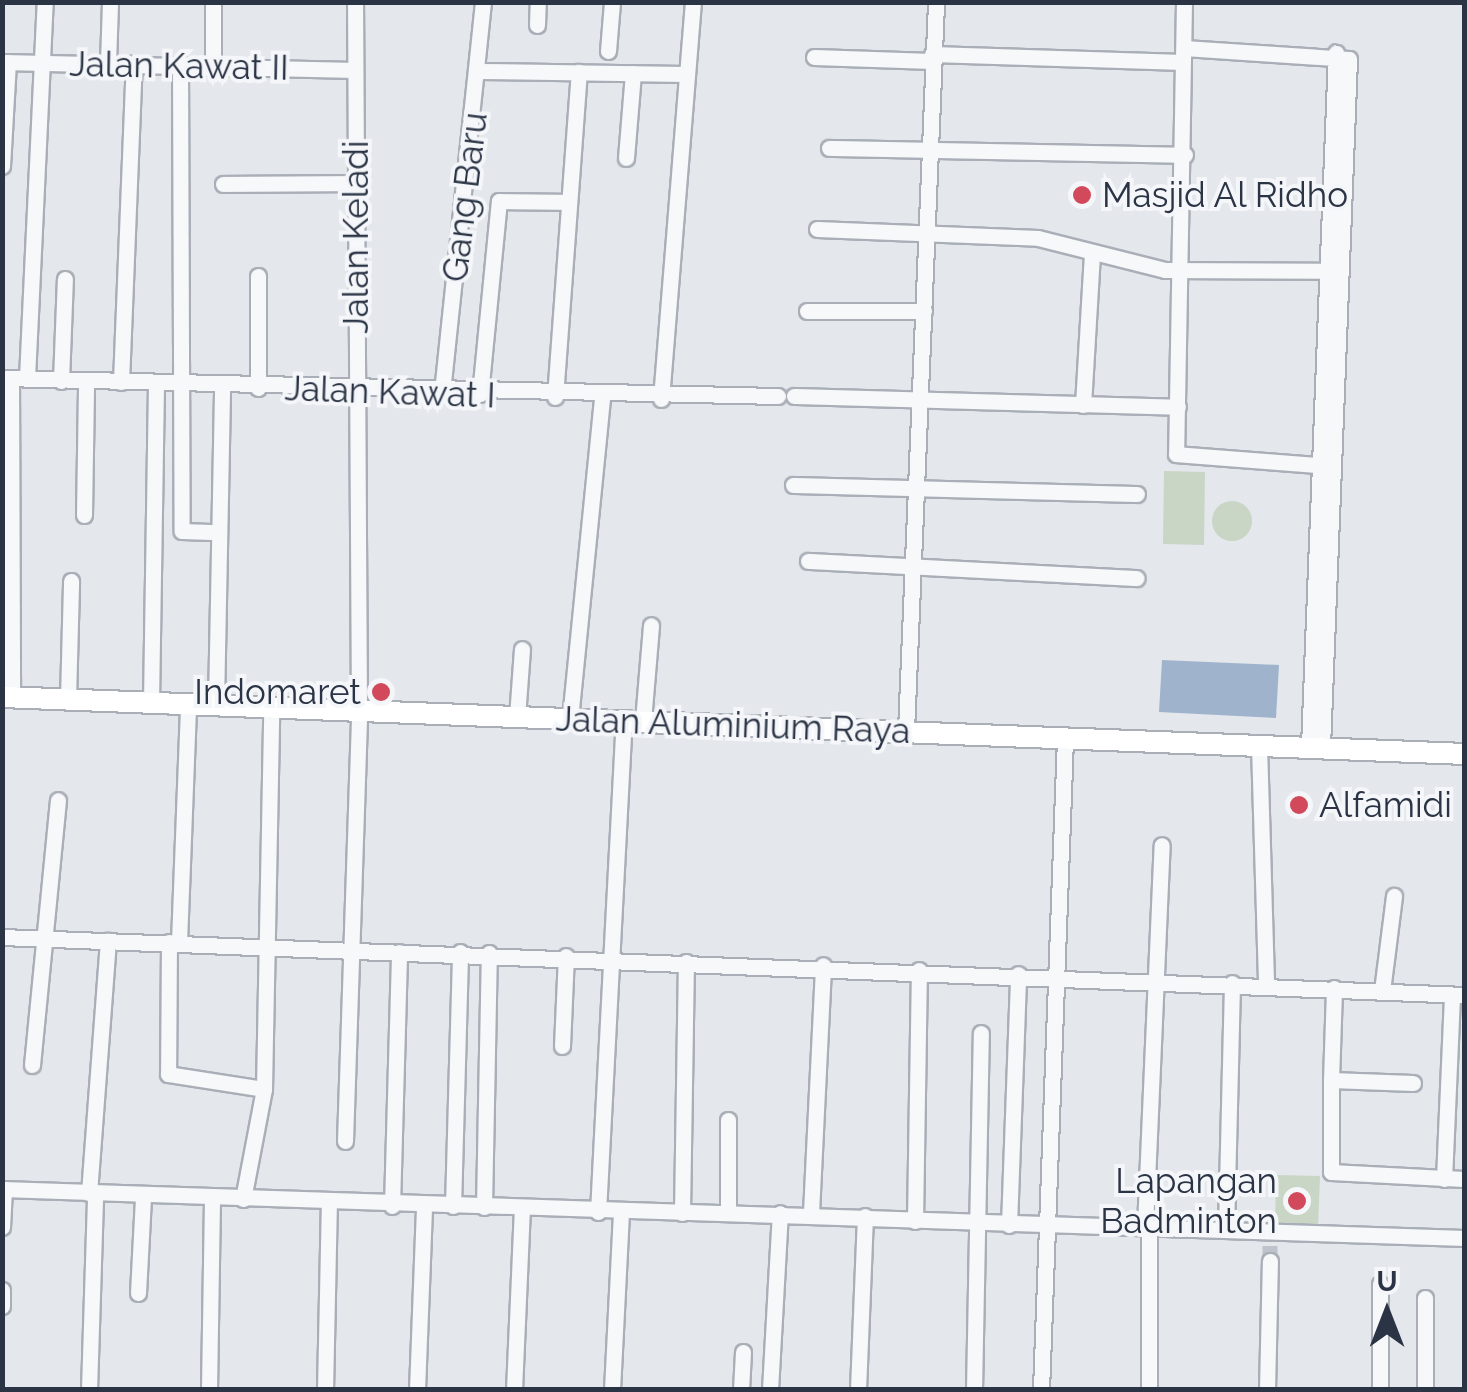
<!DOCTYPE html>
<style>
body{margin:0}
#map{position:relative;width:1467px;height:1392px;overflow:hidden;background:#e4e7ec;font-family:Raleway,sans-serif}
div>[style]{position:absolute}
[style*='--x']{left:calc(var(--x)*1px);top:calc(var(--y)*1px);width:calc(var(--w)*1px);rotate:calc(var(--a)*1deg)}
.green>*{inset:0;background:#c9d6c5}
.round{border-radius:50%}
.water>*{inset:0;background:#9fb4cc}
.street-tunnel>*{height:15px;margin-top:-7.5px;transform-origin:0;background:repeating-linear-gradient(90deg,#bfc3cb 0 15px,transparent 0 23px)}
.roads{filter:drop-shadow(2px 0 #a9aeb7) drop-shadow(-2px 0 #a9aeb7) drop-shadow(0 2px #a9aeb7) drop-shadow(0 -2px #a9aeb7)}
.street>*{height:15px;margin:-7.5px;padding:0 7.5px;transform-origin:7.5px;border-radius:7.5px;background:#f7f8fa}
.secondary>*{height:20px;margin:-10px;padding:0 10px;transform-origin:10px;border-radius:10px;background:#fff}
.dots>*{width:28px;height:28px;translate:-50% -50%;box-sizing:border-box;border:5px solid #f4f6f9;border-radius:50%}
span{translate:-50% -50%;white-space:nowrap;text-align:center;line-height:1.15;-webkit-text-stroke:8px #f4f6f9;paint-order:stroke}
.street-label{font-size:35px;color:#2b3445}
.poi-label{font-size:35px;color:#2b3445}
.left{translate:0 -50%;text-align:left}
.right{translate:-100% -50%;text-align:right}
.frame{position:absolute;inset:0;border:5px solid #2b3445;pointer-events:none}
.north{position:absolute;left:1337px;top:1262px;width:100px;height:100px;-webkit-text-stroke:8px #f4f6f9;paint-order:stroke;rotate:0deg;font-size:28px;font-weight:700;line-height:40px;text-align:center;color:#2b3445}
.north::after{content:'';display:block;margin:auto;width:35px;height:45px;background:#2b3445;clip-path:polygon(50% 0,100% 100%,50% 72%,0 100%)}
</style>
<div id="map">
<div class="green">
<div style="clip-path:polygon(1164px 471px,1205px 472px,1204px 545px,1163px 544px)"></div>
<div class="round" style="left:1212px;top:501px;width:40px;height:40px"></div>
<div style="clip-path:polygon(1276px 1175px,1320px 1176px,1318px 1228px,1275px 1226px)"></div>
</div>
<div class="water">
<div style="clip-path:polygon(1162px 660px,1279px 665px,1276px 718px,1159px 712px)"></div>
</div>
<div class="street-tunnel">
<div style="--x:1270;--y:1261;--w:24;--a:-90"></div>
</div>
<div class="roads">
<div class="street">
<div style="--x:213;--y:2;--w:62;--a:90"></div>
<div style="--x:1184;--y:2;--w:452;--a:91"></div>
<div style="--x:1176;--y:454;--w:153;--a:4.5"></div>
<div style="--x:537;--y:25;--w:23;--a:-88"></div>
<div style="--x:1184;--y:48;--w:165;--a:3.8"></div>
<div style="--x:1349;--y:59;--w:689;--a:92.25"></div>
<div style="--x:608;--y:51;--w:49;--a:-85.3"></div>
<div style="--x:932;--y:54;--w:251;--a:1.8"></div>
<div style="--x:814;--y:57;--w:118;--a:1.9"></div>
<div style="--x:2;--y:62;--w:353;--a:1.3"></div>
<div style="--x:108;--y:63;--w:61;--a:-88.1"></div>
<div style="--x:180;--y:63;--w:468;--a:89.8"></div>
<div style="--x:182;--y:531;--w:36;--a:2"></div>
<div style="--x:479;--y:71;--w:206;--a:0.8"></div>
<div style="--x:829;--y:148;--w:356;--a:1.1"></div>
<div style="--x:626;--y:158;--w:85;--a:-85.3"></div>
<div style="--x:2;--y:166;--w:104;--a:-86.7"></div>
<div style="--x:223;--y:184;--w:133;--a:-0.4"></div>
<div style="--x:817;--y:229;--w:221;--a:2.3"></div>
<div style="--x:1038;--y:238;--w:131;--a:14.1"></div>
<div style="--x:1165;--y:270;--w:172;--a:0.3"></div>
<div style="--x:258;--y:276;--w:112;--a:90"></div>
<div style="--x:807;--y:311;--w:117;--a:0"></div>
<div style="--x:2;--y:378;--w:776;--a:1.33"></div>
<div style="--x:11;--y:378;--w:319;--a:89.8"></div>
<div style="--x:27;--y:378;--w:376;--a:-87.3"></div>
<div style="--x:61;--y:381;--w:102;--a:-87.8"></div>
<div style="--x:121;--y:382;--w:319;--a:-87.7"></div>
<div style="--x:442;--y:392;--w:392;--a:-84"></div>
<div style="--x:480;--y:394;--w:194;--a:-84.4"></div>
<div style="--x:499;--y:201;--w:70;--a:0.8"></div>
<div style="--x:794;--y:396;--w:384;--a:1.6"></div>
<div style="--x:555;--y:397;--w:326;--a:-85.8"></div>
<div style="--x:661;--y:399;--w:398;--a:-85.4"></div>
<div style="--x:1083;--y:405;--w:150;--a:-86.6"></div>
<div style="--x:793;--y:485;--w:344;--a:1.5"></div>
<div style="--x:84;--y:515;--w:132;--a:-89.1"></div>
<div style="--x:808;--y:561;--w:329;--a:3"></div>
<div style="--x:68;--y:699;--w:118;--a:-88.5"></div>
<div style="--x:151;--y:702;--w:317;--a:-89.1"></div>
<div style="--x:216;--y:705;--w:318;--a:-88.9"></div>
<div style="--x:517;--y:717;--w:68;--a:-85.8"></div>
<div style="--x:570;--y:719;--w:323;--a:-84.3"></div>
<div style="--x:643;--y:721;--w:96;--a:-85.2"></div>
<div style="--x:906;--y:731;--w:730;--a:-87.64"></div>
<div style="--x:1259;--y:745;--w:239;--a:88.3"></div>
<div style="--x:1309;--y:747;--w:695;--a:-87.77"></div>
<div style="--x:2;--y:937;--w:1463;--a:2.27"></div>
<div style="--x:169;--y:942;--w:132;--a:90.4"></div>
<div style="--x:168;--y:1074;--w:97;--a:8.9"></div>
<div style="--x:179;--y:942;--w:239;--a:-87.8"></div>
<div style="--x:1382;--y:991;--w:96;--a:-82.8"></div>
<div style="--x:562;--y:1046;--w:90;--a:-87.5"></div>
<div style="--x:32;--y:1065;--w:266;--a:-84.4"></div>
<div style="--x:1331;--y:1080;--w:92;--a:-88.1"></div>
<div style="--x:1413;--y:1083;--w:82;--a:-177.9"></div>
<div style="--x:1331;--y:1080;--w:92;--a:90"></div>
<div style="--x:1331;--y:1172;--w:133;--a:3"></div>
<div style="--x:345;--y:1141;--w:429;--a:-88.1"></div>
<div style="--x:359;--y:712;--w:710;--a:-90.32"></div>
<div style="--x:1444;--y:1179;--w:184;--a:-87.5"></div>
<div style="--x:2;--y:1189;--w:1463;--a:1.92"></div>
<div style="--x:89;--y:1193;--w:253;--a:-85.7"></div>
<div style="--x:243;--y:1199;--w:112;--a:-79.2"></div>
<div style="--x:264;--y:1089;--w:381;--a:-88.9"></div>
<div style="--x:392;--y:1206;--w:254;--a:-88.4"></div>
<div style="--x:453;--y:1206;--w:254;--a:-88.4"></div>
<div style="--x:484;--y:1207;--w:254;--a:-88.9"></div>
<div style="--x:598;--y:1212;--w:492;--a:-87"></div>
<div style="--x:728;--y:1212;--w:92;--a:-90"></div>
<div style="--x:682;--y:1213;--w:251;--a:-89.1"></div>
<div style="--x:811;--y:1213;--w:248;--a:-87.2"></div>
<div style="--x:915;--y:1221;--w:251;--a:-89.1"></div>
<div style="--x:1009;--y:1225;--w:251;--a:-87.9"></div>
<div style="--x:2;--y:1227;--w:38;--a:-87"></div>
<div style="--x:1145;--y:1227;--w:382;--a:-87.5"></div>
<div style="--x:1149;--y:1227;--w:163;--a:90"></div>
<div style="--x:1226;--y:1229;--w:246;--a:-88.6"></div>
<div style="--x:2;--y:1290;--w:16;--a:90"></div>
<div style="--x:138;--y:1293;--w:97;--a:-87"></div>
<div style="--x:89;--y:1390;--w:196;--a:-88.2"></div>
<div style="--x:209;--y:1390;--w:191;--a:-89.1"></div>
<div style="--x:325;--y:1390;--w:187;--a:-88.8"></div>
<div style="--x:417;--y:1390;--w:184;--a:-87.8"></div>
<div style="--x:514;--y:1390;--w:182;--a:-87.5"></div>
<div style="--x:612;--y:1390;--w:177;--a:-87.1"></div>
<div style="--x:741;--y:1390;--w:38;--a:-87"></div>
<div style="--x:770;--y:1390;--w:177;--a:-86.8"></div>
<div style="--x:858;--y:1390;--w:174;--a:-87.7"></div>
<div style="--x:974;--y:1390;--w:357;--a:-88.9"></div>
<div style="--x:1041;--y:1390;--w:652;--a:-87.89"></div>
<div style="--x:1267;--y:1390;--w:129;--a:-88.7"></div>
<div style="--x:1380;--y:1390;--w:106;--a:-90"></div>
<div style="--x:1425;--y:1390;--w:92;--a:-90"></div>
</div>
<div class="secondary">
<div style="--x:2;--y:697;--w:1463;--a:2.23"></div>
</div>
</div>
<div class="dots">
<div style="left:1082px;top:195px;background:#d1495b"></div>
<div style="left:381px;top:692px;background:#d1495b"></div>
<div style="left:1299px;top:805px;background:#d1495b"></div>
<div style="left:1297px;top:1201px;background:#d1495b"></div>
</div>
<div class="street-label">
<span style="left:179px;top:66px;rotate:1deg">Jalan Kawat II</span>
<span style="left:465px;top:197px;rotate:-83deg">Gang Baru</span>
<span style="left:356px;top:237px;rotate:-90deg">Jalan Keladi</span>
<span style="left:390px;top:392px;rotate:2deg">Jalan Kawat I</span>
<span style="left:733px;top:725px;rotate:2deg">Jalan Aluminium Raya</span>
</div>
<div class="poi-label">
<span class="left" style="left:1102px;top:195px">Masjid Al Ridho</span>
<span class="right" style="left:361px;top:692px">Indomaret</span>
<span class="left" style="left:1319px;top:805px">Alfamidi</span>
<span class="right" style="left:1277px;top:1201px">Lapangan<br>Badminton</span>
</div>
<div class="frame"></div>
<div class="north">U</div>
</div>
